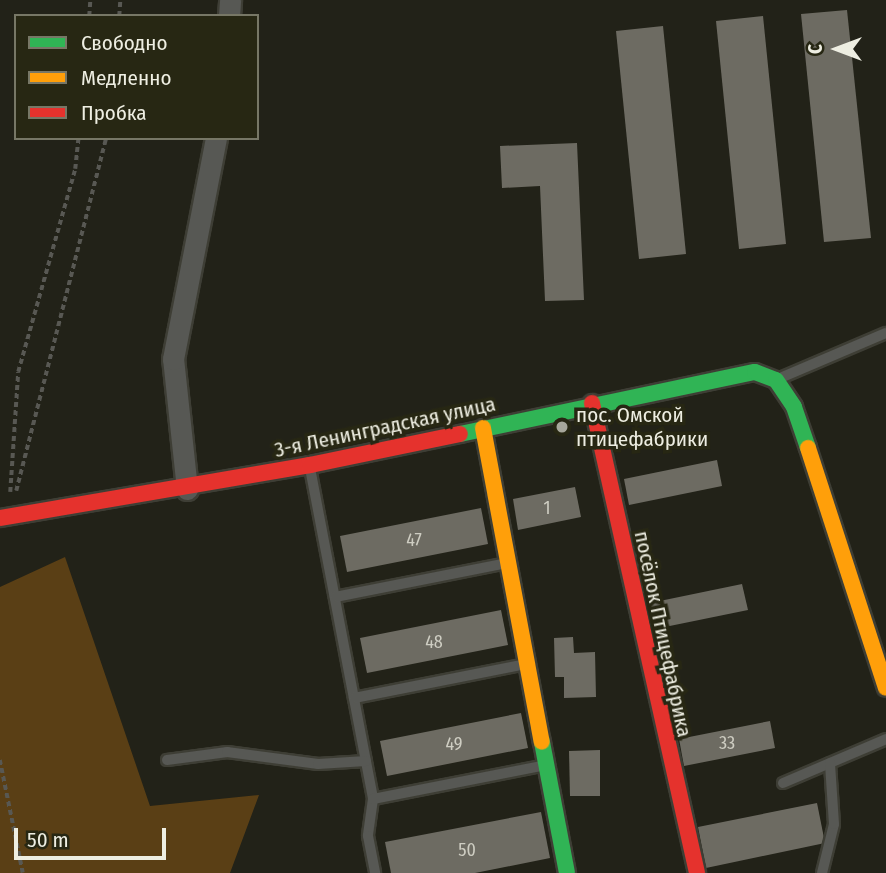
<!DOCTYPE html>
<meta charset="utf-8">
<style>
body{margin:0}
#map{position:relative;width:886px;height:873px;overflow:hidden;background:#222218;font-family:"Fira Sans Condensed",sans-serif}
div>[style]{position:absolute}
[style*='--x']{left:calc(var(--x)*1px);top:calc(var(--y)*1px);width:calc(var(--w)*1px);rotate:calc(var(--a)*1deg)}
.green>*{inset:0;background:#5a3f15}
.building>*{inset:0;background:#6d6b62}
.path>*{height:3.5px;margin-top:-1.75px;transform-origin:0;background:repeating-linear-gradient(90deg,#585853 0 5px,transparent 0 8.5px)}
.roads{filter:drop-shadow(2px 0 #3e3e35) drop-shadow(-2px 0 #3e3e35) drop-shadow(0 2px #3e3e35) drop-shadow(0 -2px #3e3e35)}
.lane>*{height:10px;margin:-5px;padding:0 5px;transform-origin:5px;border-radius:5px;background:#575854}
.street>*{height:21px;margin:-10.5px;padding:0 10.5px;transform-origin:10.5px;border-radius:10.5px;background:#575854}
.fast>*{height:16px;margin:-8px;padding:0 8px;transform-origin:8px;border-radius:8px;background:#30b455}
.slow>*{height:16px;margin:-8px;padding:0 8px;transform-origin:8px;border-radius:8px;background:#ff9f0a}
.jam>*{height:16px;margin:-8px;padding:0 8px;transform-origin:8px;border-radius:8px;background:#e5322d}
.dots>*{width:19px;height:19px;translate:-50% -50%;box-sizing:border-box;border:4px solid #272713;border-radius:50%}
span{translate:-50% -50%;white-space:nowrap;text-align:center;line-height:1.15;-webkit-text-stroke:7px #272713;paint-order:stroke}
.number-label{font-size:18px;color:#cecdc2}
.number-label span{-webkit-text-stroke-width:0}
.poi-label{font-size:21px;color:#eeeee2}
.left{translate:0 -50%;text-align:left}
.street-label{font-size:21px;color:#eeeee2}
.legend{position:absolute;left:14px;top:14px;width:245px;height:126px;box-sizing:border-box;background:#272713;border:2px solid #776;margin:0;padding:9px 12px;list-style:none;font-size:21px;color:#eeeee2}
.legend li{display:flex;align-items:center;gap:14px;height:35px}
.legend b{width:35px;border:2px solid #776}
.north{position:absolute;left:802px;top:14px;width:70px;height:70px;-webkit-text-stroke:5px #272713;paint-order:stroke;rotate:270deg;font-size:19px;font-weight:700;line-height:28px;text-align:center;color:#eeeee2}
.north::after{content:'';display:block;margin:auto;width:24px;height:32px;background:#eeeee2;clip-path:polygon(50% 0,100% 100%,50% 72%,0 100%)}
.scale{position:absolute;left:14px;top:828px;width:152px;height:32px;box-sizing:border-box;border:4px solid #eeeee2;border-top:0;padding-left:9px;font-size:21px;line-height:24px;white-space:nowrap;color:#eeeee2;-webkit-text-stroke:5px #272713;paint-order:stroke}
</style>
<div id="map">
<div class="green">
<div style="clip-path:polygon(65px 557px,150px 806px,259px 795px,230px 873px,0 873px,0 587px)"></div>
</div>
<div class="building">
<div style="clip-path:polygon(847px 10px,871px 238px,824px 242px,801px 14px)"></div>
<div style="clip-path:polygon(763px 16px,786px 244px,739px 249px,716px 21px)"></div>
<div style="clip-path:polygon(663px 26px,686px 254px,639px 259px,616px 31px)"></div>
<div style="clip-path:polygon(577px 143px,584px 300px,545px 301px,540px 186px,502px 188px,500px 146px)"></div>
<div style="clip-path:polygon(717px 460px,722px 486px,629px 505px,624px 479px)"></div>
<div style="clip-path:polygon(575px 487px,581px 517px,518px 530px,513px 499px)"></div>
<div style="clip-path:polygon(481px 508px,488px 544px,347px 572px,340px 536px)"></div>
<div style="clip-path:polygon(742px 584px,748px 610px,655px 629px,650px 603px)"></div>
<div style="clip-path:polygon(501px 610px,508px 645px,367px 673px,360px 638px)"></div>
<div style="clip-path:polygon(573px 637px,574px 653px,595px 652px,596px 697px,564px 698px,564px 677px,555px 677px,554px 638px)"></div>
<div style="clip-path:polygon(521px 713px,528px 748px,387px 776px,380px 741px)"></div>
<div style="clip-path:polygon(770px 721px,775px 748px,684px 766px,679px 739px)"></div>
<div style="clip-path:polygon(600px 750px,600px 796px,570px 796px,569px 751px)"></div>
<div style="clip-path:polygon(817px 803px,825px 843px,706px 868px,698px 827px)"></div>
<div style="clip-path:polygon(541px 812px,550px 858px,475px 873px,391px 873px,385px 842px)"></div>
</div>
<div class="path">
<div style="--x:89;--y:16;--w:16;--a:-86"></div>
<div style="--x:119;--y:16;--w:16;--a:-86"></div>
<div style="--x:16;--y:491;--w:364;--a:-75.7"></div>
<div style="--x:10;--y:492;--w:120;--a:-86.2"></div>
<div style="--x:18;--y:372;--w:211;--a:-74.3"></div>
<div style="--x:75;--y:169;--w:31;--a:-84"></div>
<div style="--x:0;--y:760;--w:115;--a:78.5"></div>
</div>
<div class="roads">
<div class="lane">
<div style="--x:778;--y:379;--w:117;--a:-23.1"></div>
<div style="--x:310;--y:468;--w:337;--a:79.2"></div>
<div style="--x:373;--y:799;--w:37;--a:98"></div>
<div style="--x:368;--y:836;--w:38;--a:79"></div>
<div style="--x:335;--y:597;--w:175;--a:-11.2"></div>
<div style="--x:354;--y:698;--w:175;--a:-11.2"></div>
<div style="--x:167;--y:760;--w:61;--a:-7.6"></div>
<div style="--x:227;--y:752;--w:92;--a:7.5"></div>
<div style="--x:318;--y:764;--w:48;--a:-3.6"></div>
<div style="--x:783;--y:783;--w:112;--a:-23.1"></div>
<div style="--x:373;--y:799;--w:176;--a:-11.1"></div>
<div style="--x:822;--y:873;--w:50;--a:-76.2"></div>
<div style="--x:834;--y:824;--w:61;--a:-93.8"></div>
</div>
<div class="street">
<div style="--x:229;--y:16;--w:16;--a:-86"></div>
<div style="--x:187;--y:489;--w:131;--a:-96.1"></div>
<div style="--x:173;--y:359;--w:225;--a:-79"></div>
</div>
<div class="fast">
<div style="--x:460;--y:434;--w:301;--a:-11.9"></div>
<div style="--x:755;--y:372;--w:22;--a:21"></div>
<div style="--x:776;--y:380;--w:32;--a:56"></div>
<div style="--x:794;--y:407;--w:43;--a:71.1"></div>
<div style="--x:542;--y:742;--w:133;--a:79.2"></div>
</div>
<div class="slow">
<div style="--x:483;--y:428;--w:319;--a:79.4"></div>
<div style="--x:808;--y:448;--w:252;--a:72"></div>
</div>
<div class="jam">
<div style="--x:592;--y:403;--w:482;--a:77.4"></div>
<div style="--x:0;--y:518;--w:314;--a:-9.7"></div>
<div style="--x:310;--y:465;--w:153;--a:-11.7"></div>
</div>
</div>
<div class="dots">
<div style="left:562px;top:427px;background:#a7a79b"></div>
</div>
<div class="number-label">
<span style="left:547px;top:508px">1</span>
<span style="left:414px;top:540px">47</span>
<span style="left:434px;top:642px">48</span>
<span style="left:727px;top:743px">33</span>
<span style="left:454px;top:744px">49</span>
<span style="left:467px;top:850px">50</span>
</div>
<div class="poi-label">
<span class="left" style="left:576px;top:427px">пос. Омской<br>птицефабрики</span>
</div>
<div class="street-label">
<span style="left:385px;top:427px;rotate:-12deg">3-я Ленинградская улица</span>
<span style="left:663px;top:634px;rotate:78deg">посёлок Птицефабрика</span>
</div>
<ul class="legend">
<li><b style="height:9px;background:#30b455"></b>Свободно</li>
<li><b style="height:9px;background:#ff9f0a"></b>Медленно</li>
<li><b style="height:9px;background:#e5322d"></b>Пробка</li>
</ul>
<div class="north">С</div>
<div class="scale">50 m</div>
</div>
